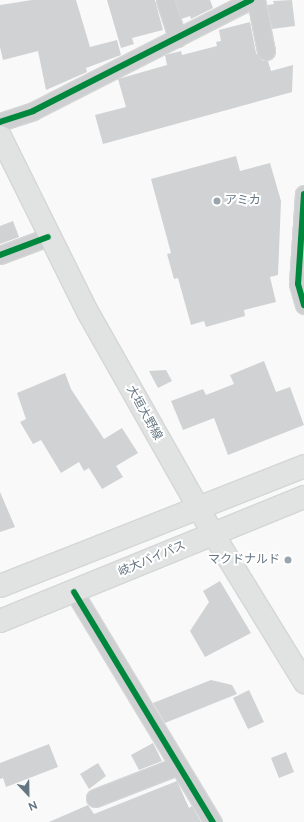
<!DOCTYPE html>
<meta charset="utf-8">
<style>
body{margin:0}
#map{position:relative;width:304px;height:822px;overflow:hidden;background:#f9f9f9;font-family:Raleway,"Noto Sans JP",sans-serif}
div>[style]{position:absolute}
[style*='--x']{left:calc(var(--x)*1px);top:calc(var(--y)*1px);width:calc(var(--w)*1px);rotate:calc(var(--a)*1deg)}
.building>*{inset:0;background:#d0d2d3}
.roads{filter:drop-shadow(1px 0 #d5d6d7) drop-shadow(-1px 0 #d5d6d7) drop-shadow(0 1px #d5d6d7) drop-shadow(0 -1px #d5d6d7)}
.minor>*{height:17px;margin:-8.5px;padding:0 8.5px;transform-origin:8.5px;border-radius:8.5px;background:#cecfd0}
.major>*{height:21px;margin:-10.5px;padding:0 10.5px;transform-origin:10.5px;border-radius:10.5px;background:#e1e2e2}
.highway>*{height:22px;margin:-11px;padding:0 11px;transform-origin:11px;border-radius:11px;background:#e1e2e2}
.cycleway>*{height:6px;margin:-3px;padding:0 3px;transform-origin:3px;border-radius:3px;background:#00873e}
.dots>*{width:11px;height:11px;translate:-50% -50%;box-sizing:border-box;border:2px solid #fff;border-radius:50%}
span{translate:-50% -50%;white-space:nowrap;text-align:center;line-height:1.15;-webkit-text-stroke:4px #fff;paint-order:stroke}
.poi-label{font-size:12px;color:#657683}
.left{translate:0 -50%;text-align:left}
.right{translate:-100% -50%;text-align:right}
.street-label{font-size:12px;color:#657683}
.north{position:absolute;left:8px;top:774px;width:40px;height:40px;-webkit-text-stroke:3px #fff;paint-order:stroke;rotate:158deg;font-size:11px;font-weight:700;line-height:16px;text-align:center;color:#657683}
.north::after{content:'';display:block;margin:auto;width:14px;height:18px;background:#657683;clip-path:polygon(50% 0,100% 100%,50% 72%,0 100%)}
</style>
<div id="map">
<div class="building">
<div style="clip-path:polygon(32px 0,76px 0,90px 47px,117px 40px,121px 55px,86px 68px,87px 72px,46px 90px,38px 51px,3px 60px,0 47px,0 5px)"></div>
<div style="clip-path:polygon(107px 0,155px 0,163px 30px,132px 38px,134px 44px,121px 48px)"></div>
<div style="clip-path:polygon(175px 0,210px 0,213px 8px,191px 19px,190px 16px,181px 19px)"></div>
<div style="clip-path:polygon(292px 0,295px 26px,272px 29px,267px 5px,274px 4px,273px 1px)"></div>
<div style="clip-path:polygon(250px 22px,256px 53px,263px 61px,268px 61px,271px 71px,293px 65px,292px 92px,103px 144px,95px 115px,126px 107px,118px 79px,167px 65px,165px 55px,181px 51px,182px 55px,217px 46px,216px 42px,221px 41px,219px 30px)"></div>
<div style="clip-path:polygon(236px 156px,240px 171px,270px 163px,281px 201px,278px 275px,270px 277px,276px 302px,244px 310px,245px 316px,206px 327px,204px 321px,191px 325px,178px 278px,174px 279px,167px 254px,171px 253px,151px 179px)"></div>
<div style="clip-path:polygon(13px 221px,19px 237px,0 244px,0 226px)"></div>
<div style="clip-path:polygon(264px 361px,276px 392px,290px 387px,304px 425px,228px 455px,214px 418px,183px 430px,171px 401px,203px 389px,206px 395px,234px 384px,230px 375px)"></div>
<div style="clip-path:polygon(166px 370px,172px 381px,158px 388px,149px 371px)"></div>
<div style="clip-path:polygon(65px 373px,71px 389px,104px 439px,122px 428px,138px 453px,116px 466px,123px 477px,102px 489px,89px 468px,84px 471px,79px 462px,61px 473px,41px 440px,33px 444px,20px 422px,26px 419px,17px 393px)"></div>
<div style="clip-path:polygon(0 492px,15px 527px,0 532px)"></div>
<div style="clip-path:polygon(220px 581px,251px 633px,205px 657px,190px 631px,209px 602px,203px 591px)"></div>
<div style="clip-path:polygon(211px 680px,232px 685px,237px 694px,165px 723px,153px 703px)"></div>
<div style="clip-path:polygon(249px 690px,264px 722px,248px 729px,233px 698px)"></div>
<div style="clip-path:polygon(153px 743px,162px 761px,139px 770px,131px 755px)"></div>
<div style="clip-path:polygon(49px 744px,58px 767px,6px 787px,3px 778px,0 779px,0 763px)"></div>
<div style="clip-path:polygon(286px 752px,294px 772px,279px 778px,271px 758px)"></div>
<div style="clip-path:polygon(98px 763px,106px 776px,89px 789px,80px 774px)"></div>
<div style="clip-path:polygon(177px 781px,189px 808px,192px 806px,201px 822px,49px 822px,88px 805px,94px 814px)"></div>
</div>
<div class="roads">
<div class="minor">
<div style="--x:165;--y:0;--w:40;--a:72"></div>
<div style="--x:256;--y:0;--w:52;--a:78.9"></div>
<div style="--x:0;--y:122;--w:35;--a:-18"></div>
<div style="--x:33;--y:111;--w:245;--a:-27"></div>
<div style="--x:304;--y:194;--w:90;--a:93.8"></div>
<div style="--x:298;--y:284;--w:22;--a:74"></div>
<div style="--x:0;--y:255;--w:51;--a:-20.6"></div>
<div style="--x:74;--y:592;--w:269;--a:58.9"></div>
<div style="--x:95;--y:798;--w:88;--a:-21.3"></div>
</div>
<div class="major">
<div style="--x:0;--y:136;--w:198;--a:63.6"></div>
<div style="--x:88;--y:313;--w:254;--a:60.5"></div>
<div style="--x:213;--y:534;--w:174;--a:58.4"></div>
</div>
<div class="highway">
<div style="--x:0;--y:586;--w:327;--a:-21.5"></div>
<div style="--x:0;--y:621;--w:328;--a:-22.2"></div>
</div>
</div>
<div class="cycleway">
<div style="--x:0;--y:122;--w:35;--a:-18"></div>
<div style="--x:33;--y:111;--w:245;--a:-27"></div>
<div style="--x:304;--y:194;--w:90;--a:93.8"></div>
<div style="--x:298;--y:284;--w:22;--a:74"></div>
<div style="--x:0;--y:255;--w:51;--a:-20.6"></div>
<div style="--x:74;--y:592;--w:269;--a:58.9"></div>
</div>
<div class="dots">
<div style="left:217px;top:201px;background:#99a4ac"></div>
<div style="left:288px;top:560px;background:#99a4ac"></div>
</div>
<div class="poi-label">
<span class="left" style="left:225px;top:201px">アミカ</span>
<span class="right" style="left:280px;top:560px">マクドナルド</span>
</div>
<div class="street-label">
<span style="left:144px;top:413px;rotate:61deg">大垣大野線</span>
<span style="left:152px;top:559px;rotate:-23deg">岐大バイパス</span>
</div>
<div class="north">N</div>
</div>
